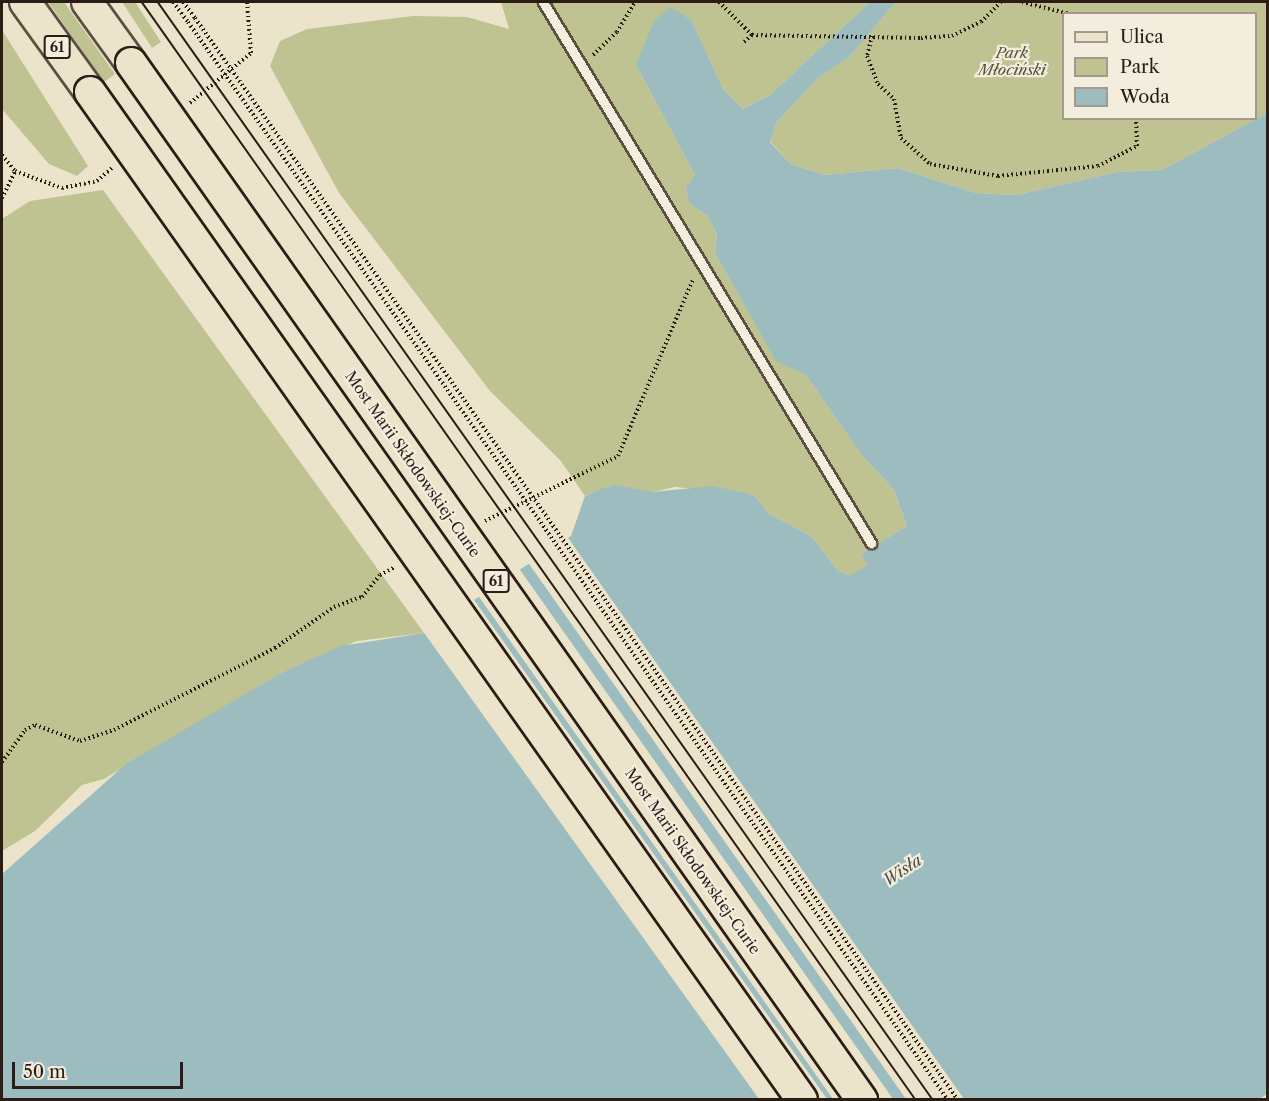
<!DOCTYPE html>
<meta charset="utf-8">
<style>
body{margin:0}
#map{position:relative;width:1269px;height:1101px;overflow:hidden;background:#ece4ca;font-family:"Libre Caslon Text",serif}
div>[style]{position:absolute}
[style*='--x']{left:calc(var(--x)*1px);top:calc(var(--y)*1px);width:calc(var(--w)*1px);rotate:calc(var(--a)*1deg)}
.green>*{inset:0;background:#bfc291}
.water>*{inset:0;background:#9cbcbf}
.pier>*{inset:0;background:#ece4ca}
.path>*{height:4px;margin-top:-2px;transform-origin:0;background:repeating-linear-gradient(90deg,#2b1d15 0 1.5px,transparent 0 4.5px)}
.roads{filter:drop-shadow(2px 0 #5b4f42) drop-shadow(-2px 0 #5b4f42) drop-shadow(0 2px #5b4f42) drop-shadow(0 -2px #5b4f42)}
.service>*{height:9px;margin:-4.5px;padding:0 4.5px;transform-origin:4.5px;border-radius:4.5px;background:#f3eddd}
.primary>*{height:30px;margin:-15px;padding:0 15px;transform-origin:15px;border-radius:15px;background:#ece4ca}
.tram>*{height:1.5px;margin:-0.75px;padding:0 0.75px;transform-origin:0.75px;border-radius:0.75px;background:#2b1d15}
.path-bridge>*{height:4px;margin-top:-2px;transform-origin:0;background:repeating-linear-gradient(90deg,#2b1d15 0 1.5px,transparent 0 4.5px)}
.bridges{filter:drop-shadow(2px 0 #2b1d15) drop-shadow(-2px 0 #2b1d15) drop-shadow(0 2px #2b1d15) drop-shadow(0 -2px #2b1d15)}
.primary-bridge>*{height:30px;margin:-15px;padding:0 15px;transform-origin:15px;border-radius:15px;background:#ece4ca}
span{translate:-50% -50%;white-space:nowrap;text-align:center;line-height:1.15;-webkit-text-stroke:4.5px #f3eddd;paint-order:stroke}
.shield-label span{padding:2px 4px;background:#f3eddd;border:2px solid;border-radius:4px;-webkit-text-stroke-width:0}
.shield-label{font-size:14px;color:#2b1d15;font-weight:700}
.park-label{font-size:15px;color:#574f3a;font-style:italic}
.street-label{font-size:15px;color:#2b1d15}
.water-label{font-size:16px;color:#4d4d48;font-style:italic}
.frame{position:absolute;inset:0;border:3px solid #2b1d15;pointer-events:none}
.legend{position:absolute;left:1062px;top:12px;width:195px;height:108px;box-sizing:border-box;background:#f3eddd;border:2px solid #a39a8d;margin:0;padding:8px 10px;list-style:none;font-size:18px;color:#2b1d15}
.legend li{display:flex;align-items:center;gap:12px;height:30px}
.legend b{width:30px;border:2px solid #a39a8d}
.scale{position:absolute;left:12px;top:1062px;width:171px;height:27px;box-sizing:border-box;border:3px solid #2b1d15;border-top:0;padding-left:8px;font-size:18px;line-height:21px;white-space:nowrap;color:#2b1d15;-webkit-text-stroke:4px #f3eddd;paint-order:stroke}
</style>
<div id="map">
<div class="green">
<div style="clip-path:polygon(48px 2px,64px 2px,115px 74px,104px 82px)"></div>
<div style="clip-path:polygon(122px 2px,135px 2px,161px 42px,152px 48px)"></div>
<div style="clip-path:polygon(501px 2px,870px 2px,770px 95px,743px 109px,723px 89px,692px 21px,636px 65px,695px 175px,690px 204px,708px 216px,717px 235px,715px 253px,776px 360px,806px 375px,861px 454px,894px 490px,907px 526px,861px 554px,869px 565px,850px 575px,838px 571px,812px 537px,768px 513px,754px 495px,675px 487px,653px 492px,598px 490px,585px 496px,560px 460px,490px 391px,339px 193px,270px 66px,280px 41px,307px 29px,413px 16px,467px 17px,509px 29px)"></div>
<div style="clip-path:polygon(evenodd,896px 2px,1267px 2px,1267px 113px,1162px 170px,1117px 172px,1017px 195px,976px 193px,898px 168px,825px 175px,791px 164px,770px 141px,776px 123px,818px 78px,849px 57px,896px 2px,1064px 14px,1256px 14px,1256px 118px,1064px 118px,1064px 14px)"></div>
<div style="clip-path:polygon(2px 30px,88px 166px,77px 176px,49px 164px,2px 109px)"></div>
<div style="clip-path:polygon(103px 190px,424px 633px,357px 641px,283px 672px,104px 779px,82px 785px,35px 831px,2px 851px,2px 219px,30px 201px)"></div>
</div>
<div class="water">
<div style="clip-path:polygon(870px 2px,896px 2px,849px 57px,818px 78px,776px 123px,770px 142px,791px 164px,825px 175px,898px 168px,976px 193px,1017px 195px,1117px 172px,1162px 170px,1267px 113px,1267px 1094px,1258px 1100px,2px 1100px,2px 874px,126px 764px,283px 672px,341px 646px,424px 633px,571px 536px,585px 496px,598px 490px,616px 485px,653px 492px,712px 486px,754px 495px,768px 513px,812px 537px,838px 571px,850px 575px,868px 565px,861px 554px,907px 526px,894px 490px,861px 454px,806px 375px,776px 361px,715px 253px,717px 235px,708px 216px,690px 204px,686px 188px,695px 175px,636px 65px,654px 21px,671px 7px,692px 21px,723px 89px,743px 109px,770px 95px)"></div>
</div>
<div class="pier">
<div style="clip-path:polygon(566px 535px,964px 1099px,965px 1099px,906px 1099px,527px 561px)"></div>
<div style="clip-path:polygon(518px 567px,893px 1099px,833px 1099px,477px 594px)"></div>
<div style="clip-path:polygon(472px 597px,827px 1099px,759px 1099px,422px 630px)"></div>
</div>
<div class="path">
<div style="--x:173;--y:2;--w:25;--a:53"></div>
<div style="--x:183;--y:2;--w:20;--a:53"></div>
<div style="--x:719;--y:2;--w:47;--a:45"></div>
<div style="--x:752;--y:35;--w:169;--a:1"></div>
<div style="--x:921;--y:38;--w:31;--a:-4"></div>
<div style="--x:952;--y:36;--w:32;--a:-26"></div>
<div style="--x:981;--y:22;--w:28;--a:-45"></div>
<div style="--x:1022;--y:2;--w:49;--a:14"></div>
<div style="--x:872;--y:36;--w:21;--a:104"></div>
<div style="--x:867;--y:56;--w:30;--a:69"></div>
<div style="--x:878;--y:84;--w:22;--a:43"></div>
<div style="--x:894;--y:99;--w:40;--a:80"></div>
<div style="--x:901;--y:138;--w:39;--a:42"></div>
<div style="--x:930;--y:164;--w:69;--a:10"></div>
<div style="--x:998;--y:176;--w:100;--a:-5.7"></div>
<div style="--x:1098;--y:166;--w:44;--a:-27.1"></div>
<div style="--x:1137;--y:146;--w:28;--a:-92"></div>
<div style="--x:744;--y:42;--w:11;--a:-41"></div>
<div style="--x:593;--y:55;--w:33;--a:-44"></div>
<div style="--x:617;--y:32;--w:35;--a:-59"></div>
<div style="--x:190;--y:103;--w:79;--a:-39.3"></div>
<div style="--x:251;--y:53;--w:51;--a:-94.5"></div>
<div style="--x:2;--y:155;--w:21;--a:51"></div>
<div style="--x:15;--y:171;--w:50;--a:19.9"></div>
<div style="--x:62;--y:188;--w:36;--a:-11"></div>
<div style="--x:97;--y:181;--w:21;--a:-41"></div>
<div style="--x:2;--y:198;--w:30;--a:-64"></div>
<div style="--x:485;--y:521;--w:148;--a:-26"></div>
<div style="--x:618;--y:456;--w:192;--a:-67"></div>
<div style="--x:2;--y:762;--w:39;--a:-54"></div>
<div style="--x:25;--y:730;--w:11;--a:-27"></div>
<div style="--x:35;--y:725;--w:48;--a:19.6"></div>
<div style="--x:80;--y:741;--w:36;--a:-18"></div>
<div style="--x:114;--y:730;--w:181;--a:-27"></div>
<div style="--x:275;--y:648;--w:72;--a:-34.8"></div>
<div style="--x:334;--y:607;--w:30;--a:-20"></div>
<div style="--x:362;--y:597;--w:28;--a:-51"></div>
<div style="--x:380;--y:575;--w:17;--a:-28"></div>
</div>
<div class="roads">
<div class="service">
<div style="--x:543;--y:2;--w:633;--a:58.77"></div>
</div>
<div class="primary">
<div style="--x:25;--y:2;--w:111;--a:54.2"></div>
<div style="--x:87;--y:2;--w:75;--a:54.2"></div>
</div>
</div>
<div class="tram">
<div style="--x:142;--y:2;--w:1343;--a:54.82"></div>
<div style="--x:158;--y:2;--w:1344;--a:54.78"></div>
</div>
<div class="path-bridge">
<div style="--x:195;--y:18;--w:1324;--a:54.81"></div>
<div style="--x:188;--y:22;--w:1319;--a:54.82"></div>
</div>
<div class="bridges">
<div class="primary-bridge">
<div style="--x:131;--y:63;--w:1269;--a:54.82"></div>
<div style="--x:90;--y:92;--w:1234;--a:54.76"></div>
</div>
</div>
<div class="shield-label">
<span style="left:57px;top:47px">61</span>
<span style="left:496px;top:581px">61</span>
</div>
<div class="park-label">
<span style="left:1012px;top:61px">Park<br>Młociński</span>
</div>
<div class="street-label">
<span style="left:413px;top:464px;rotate:55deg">Most Marii Skłodowskiej-Curie</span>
<span style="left:693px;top:861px;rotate:55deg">Most Marii Skłodowskiej-Curie</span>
</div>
<div class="water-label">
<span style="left:902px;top:870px;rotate:-33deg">Wisła</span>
</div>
<div class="frame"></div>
<ul class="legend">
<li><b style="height:8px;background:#ece4ca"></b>Ulica</li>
<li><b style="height:16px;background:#bfc291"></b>Park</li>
<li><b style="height:16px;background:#9cbcbf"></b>Woda</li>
</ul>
<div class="scale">50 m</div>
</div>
